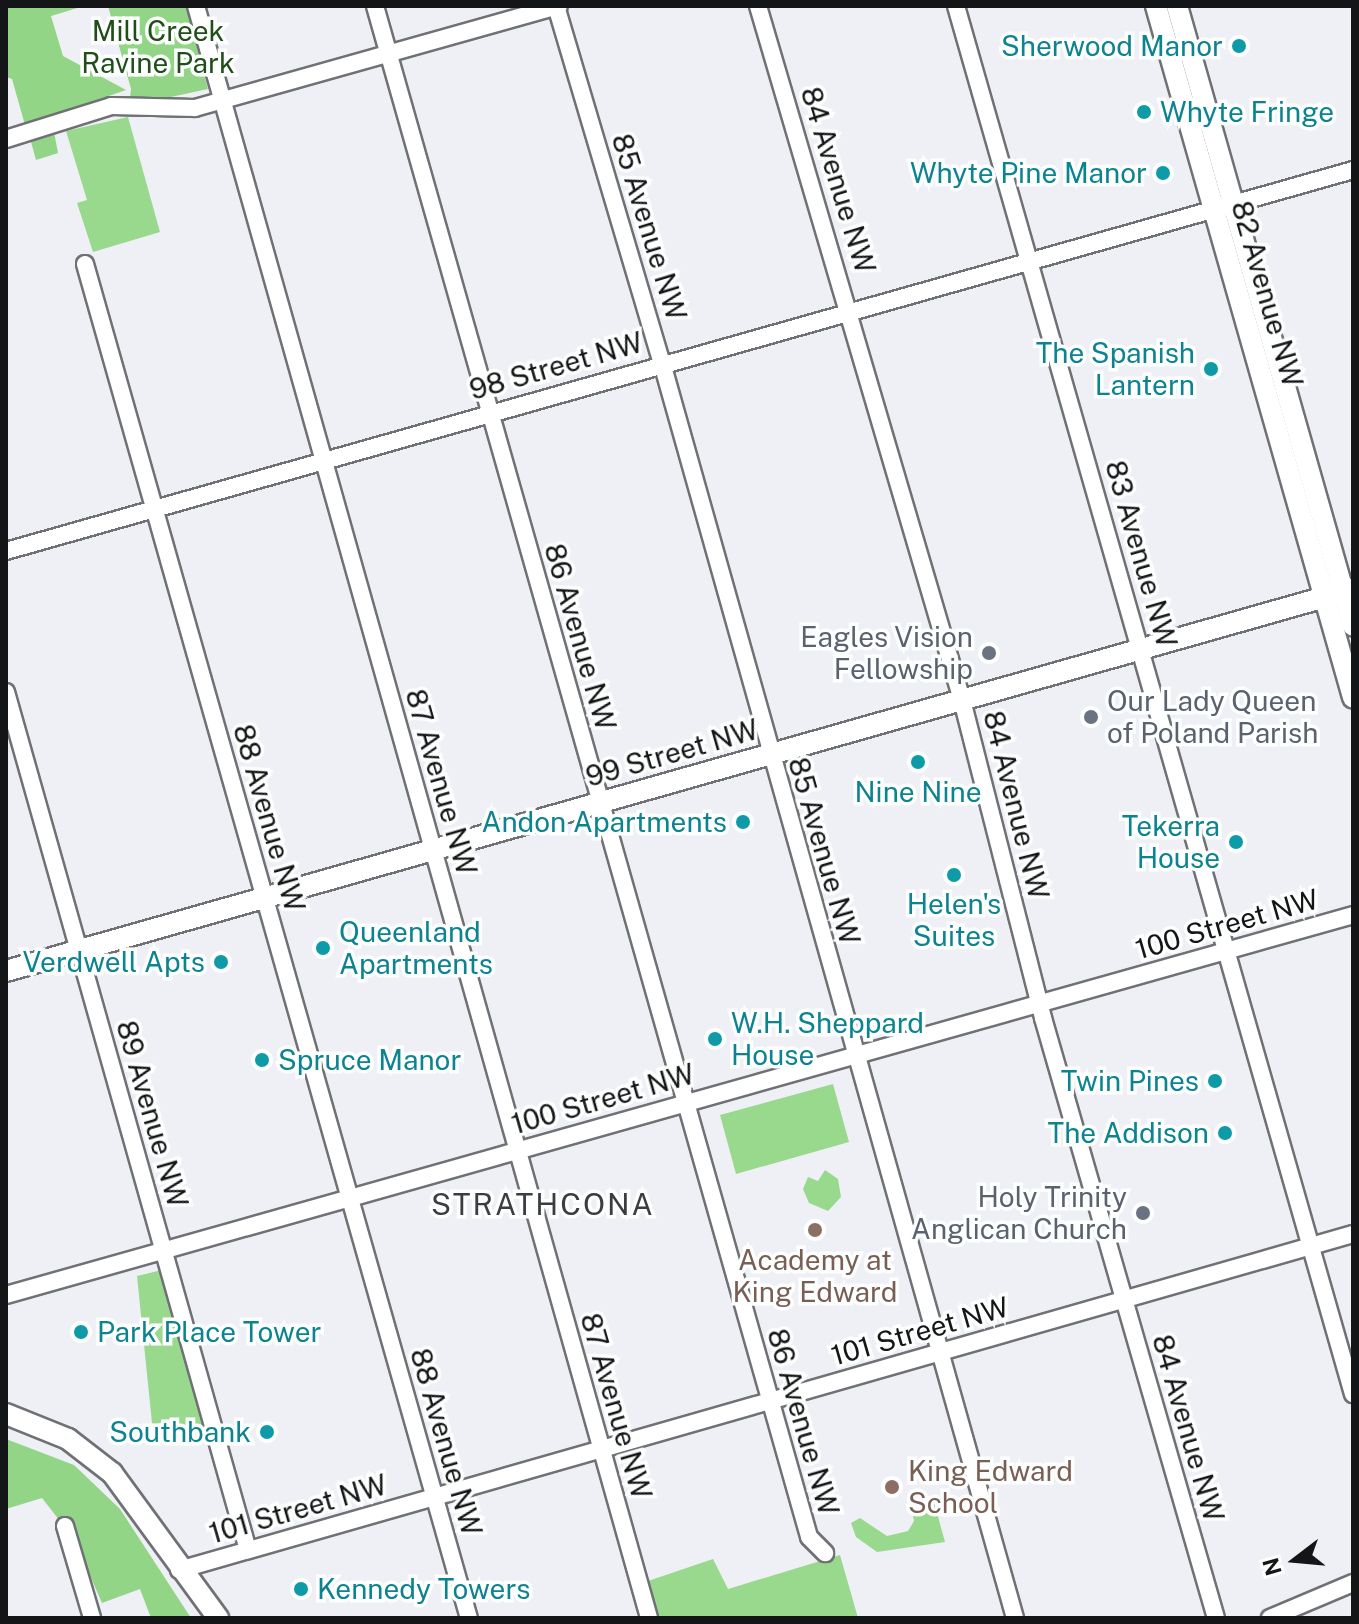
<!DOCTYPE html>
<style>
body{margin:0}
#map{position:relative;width:1359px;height:1624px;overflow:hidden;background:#eef0f5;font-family:"Public Sans",sans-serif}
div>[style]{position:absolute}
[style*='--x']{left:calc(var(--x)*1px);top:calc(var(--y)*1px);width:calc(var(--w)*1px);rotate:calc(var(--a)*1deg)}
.green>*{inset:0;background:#99d98e}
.forest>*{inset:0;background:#92d586}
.roads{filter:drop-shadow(2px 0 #6f7175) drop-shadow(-2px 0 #6f7175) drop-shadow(0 2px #6f7175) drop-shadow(0 -2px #6f7175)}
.minor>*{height:16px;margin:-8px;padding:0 8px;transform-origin:8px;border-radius:8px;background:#fff}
.major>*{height:20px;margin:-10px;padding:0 10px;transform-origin:10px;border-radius:10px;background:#fff}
.dots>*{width:22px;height:22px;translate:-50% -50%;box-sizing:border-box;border:4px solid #fdfefe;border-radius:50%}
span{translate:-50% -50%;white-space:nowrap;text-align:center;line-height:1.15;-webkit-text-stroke:7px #fdfefe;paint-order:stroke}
.park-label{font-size:28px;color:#214d19}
.culture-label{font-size:28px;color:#0d838f}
.right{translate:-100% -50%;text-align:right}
.left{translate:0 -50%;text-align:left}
.street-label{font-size:28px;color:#141516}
.worship-label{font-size:28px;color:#5b616d}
.education-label{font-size:28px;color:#785e54}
.neighbourhood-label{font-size:30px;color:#3b3d40;letter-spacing:2px}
.frame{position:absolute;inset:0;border:8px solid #141516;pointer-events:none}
.north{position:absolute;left:1255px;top:1520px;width:80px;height:80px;-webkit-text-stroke:6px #fdfefe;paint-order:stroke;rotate:254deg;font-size:22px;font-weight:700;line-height:32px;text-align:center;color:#141516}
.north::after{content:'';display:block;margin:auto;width:28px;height:36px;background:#141516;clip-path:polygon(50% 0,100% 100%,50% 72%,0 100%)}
</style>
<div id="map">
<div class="green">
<div style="clip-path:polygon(128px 117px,160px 232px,93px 252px,77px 203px,87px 200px,66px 131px)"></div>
<div style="clip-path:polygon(833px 1084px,849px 1142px,736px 1174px,720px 1115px)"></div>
<div style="clip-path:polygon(825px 1170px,838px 1179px,841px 1197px,828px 1211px,809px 1203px,803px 1189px,808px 1177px,818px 1181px)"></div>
<div style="clip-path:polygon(162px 1270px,208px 1428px,160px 1438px,152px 1423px,137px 1276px)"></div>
<div style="clip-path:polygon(933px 1498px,945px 1542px,877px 1552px,856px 1537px,851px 1523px,860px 1518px,887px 1536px,908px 1531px,914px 1521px,911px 1505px)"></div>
<div style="clip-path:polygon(840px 1555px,858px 1618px,659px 1618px,648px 1581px,713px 1559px,728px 1589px)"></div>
</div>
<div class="forest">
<div style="clip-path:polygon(6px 6px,84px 6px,51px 16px,63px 56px,126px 90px,25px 125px,12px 79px,6px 77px)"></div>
<div style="clip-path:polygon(108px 6px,186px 6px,208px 89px,129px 106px,131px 89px)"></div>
<div style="clip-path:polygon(54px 132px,58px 153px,36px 160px,30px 138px)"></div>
<div style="clip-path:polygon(6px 1439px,74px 1465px,120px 1509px,191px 1618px,151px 1618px,140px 1589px,102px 1603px,74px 1539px,42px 1498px,6px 1509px)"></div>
</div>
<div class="roads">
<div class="minor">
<div style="--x:196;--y:6;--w:1674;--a:74.3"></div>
<div style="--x:375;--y:6;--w:1591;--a:74.17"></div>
<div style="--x:809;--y:1537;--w:23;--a:45"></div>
<div style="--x:556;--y:6;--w:372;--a:73.5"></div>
<div style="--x:662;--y:363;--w:1304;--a:74.29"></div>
<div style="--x:758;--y:6;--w:723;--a:73.62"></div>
<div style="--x:962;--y:700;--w:328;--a:75.7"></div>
<div style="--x:1043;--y:1018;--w:624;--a:73.92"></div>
<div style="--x:956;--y:6;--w:1444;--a:74.04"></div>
<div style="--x:6;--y:139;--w:110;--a:-17.4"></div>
<div style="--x:111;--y:106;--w:84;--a:1.4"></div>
<div style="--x:195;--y:108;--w:378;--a:-15.7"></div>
<div style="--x:85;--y:264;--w:1407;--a:74.17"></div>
<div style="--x:6;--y:551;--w:1400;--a:-15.79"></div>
<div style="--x:6;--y:692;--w:891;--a:74.25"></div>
<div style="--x:6;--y:1295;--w:1400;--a:-15.75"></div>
<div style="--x:65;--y:1526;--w:96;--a:73.6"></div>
<div style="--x:179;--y:1570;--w:1221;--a:-15.97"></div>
<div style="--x:1270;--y:1618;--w:90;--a:-22.9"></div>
</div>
<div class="major">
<div style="--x:1156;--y:6;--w:719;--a:74.09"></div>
<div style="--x:1177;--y:6;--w:644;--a:74.15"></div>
<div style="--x:6;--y:971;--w:1400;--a:-15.83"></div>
<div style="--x:6;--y:1414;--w:67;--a:22"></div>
<div style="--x:68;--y:1439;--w:56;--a:37.7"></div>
<div style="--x:112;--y:1473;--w:180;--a:53.8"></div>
</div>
</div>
<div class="dots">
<div style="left:1239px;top:46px;background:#0f9aa8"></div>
<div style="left:1144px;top:112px;background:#0f9aa8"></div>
<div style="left:1163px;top:173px;background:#0f9aa8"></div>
<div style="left:1211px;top:369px;background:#0f9aa8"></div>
<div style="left:989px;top:653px;background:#6b7280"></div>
<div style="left:1091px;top:717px;background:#6b7280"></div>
<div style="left:918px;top:762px;background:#0f9aa8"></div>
<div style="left:743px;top:822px;background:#0f9aa8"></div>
<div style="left:1236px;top:842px;background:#0f9aa8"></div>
<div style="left:954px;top:875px;background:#0f9aa8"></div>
<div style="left:323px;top:948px;background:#0f9aa8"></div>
<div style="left:221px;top:962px;background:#0f9aa8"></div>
<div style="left:715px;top:1039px;background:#0f9aa8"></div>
<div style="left:262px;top:1060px;background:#0f9aa8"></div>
<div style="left:1215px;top:1081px;background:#0f9aa8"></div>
<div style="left:1225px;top:1133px;background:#0f9aa8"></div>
<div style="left:1143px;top:1213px;background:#6b7280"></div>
<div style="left:815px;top:1230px;background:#8d6e63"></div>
<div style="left:81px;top:1332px;background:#0f9aa8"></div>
<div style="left:267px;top:1432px;background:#0f9aa8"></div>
<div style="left:892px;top:1487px;background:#8d6e63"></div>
<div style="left:301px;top:1589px;background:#0f9aa8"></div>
</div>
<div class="park-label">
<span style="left:158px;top:47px">Mill Creek<br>Ravine Park</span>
</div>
<div class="culture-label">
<span class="right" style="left:1223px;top:46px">Sherwood Manor</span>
<span class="left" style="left:1160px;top:112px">Whyte Fringe</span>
<span class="right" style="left:1147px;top:173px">Whyte Pine Manor</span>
<span class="right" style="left:1195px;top:369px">The Spanish<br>Lantern</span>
<span style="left:918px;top:792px">Nine Nine</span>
<span class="right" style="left:727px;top:822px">Andon Apartments</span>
<span class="right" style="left:1220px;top:842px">Tekerra<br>House</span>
<span style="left:954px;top:920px">Helen's<br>Suites</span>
<span class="left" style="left:339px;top:948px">Queenland<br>Apartments</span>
<span class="right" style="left:205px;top:962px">Verdwell Apts</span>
<span class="left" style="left:731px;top:1039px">W.H. Sheppard<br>House</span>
<span class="left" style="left:278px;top:1060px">Spruce Manor</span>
<span class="right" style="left:1199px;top:1081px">Twin Pines</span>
<span class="right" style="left:1209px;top:1133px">The Addison</span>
<span class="left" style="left:97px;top:1332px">Park Place Tower</span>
<span class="right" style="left:251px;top:1432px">Southbank</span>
<span class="left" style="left:317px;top:1589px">Kennedy Towers</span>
</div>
<div class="street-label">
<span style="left:838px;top:180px;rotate:73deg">84 Avenue NW</span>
<span style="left:649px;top:227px;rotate:73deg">85 Avenue NW</span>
<span style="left:1267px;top:294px;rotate:74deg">82 Avenue NW</span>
<span style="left:556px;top:366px;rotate:-16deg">98 Street NW</span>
<span style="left:1141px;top:554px;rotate:74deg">83 Avenue NW</span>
<span style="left:580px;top:637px;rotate:74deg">86 Avenue NW</span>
<span style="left:672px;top:753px;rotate:-16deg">99 Street NW</span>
<span style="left:441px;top:782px;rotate:74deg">87 Avenue NW</span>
<span style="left:1016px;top:805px;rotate:76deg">84 Avenue NW</span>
<span style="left:269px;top:818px;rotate:74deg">88 Avenue NW</span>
<span style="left:824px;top:851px;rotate:74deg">85 Avenue NW</span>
<span style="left:1227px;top:924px;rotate:-16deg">100 Street NW</span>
<span style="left:603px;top:1099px;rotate:-16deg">100 Street NW</span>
<span style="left:152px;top:1114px;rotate:74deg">89 Avenue NW</span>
<span style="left:920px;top:1331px;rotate:-16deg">101 Street NW</span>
<span style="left:616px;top:1406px;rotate:74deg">87 Avenue NW</span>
<span style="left:803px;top:1422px;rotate:74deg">86 Avenue NW</span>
<span style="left:1188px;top:1428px;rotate:74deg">84 Avenue NW</span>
<span style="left:446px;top:1442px;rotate:74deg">88 Avenue NW</span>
<span style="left:298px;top:1509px;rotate:-16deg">101 Street NW</span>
</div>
<div class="worship-label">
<span class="right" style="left:973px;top:653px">Eagles Vision<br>Fellowship</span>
<span class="left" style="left:1107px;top:717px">Our Lady Queen<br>of Poland Parish</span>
<span class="right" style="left:1127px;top:1213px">Holy Trinity<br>Anglican Church</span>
</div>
<div class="education-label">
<span style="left:815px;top:1276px">Academy at<br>King Edward</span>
<span class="left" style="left:908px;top:1487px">King Edward<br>School</span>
</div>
<div class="neighbourhood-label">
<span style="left:543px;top:1204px">STRATHCONA</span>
</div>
<div class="frame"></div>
<div class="north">N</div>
</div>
